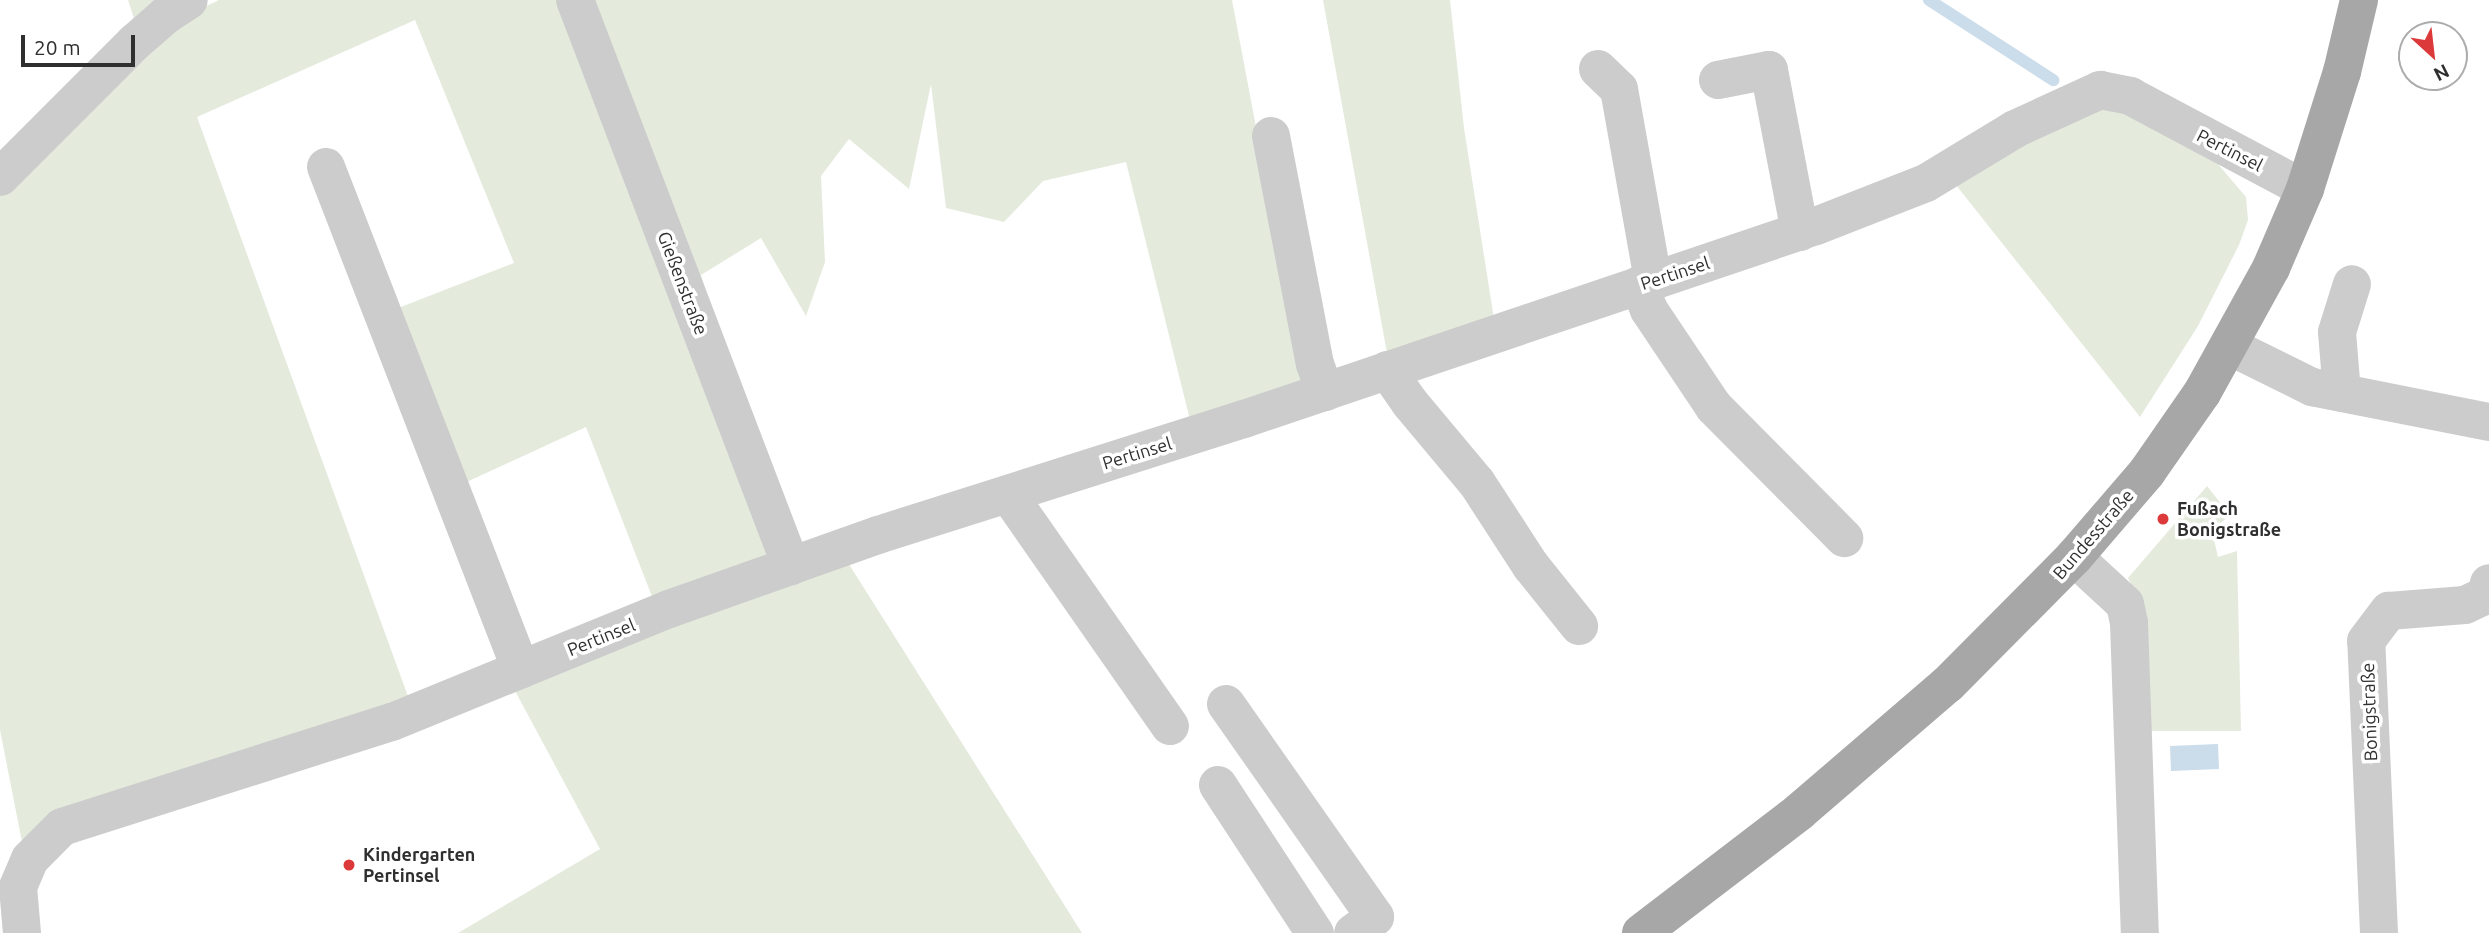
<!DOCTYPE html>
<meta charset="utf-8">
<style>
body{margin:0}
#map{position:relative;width:2489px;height:933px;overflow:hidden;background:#fff;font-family:Ubuntu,sans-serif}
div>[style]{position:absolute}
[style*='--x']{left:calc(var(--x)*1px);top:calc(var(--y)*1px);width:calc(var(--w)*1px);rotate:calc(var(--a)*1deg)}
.green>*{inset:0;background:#e4ebdd}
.water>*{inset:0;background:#cbdcea}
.stream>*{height:12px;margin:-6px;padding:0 6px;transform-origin:6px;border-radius:6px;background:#cbdcea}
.minor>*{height:38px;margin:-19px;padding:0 19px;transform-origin:19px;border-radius:19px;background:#ccc}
.major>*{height:38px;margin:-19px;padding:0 19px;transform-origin:19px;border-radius:19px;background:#a7a7a7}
.dots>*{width:19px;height:19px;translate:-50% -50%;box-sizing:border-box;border:4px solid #fff;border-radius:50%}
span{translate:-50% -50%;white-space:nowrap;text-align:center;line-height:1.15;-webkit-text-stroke:7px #fff;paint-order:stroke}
.street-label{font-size:18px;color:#2f2f2f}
.poi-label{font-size:18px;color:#2f2f2f;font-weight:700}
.left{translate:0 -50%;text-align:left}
.north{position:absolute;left:2398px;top:21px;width:70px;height:70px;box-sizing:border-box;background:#fff;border:2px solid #acacac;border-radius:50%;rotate:153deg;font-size:19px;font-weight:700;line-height:28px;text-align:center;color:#2f2f2f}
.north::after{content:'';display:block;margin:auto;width:24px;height:32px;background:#dc3a3a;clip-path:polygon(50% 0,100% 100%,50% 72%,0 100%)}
.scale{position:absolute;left:21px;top:35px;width:114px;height:32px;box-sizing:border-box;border:4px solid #2f2f2f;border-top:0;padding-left:9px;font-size:21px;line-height:24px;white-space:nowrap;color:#2f2f2f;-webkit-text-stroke:5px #fff;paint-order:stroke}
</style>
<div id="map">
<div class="green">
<div style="clip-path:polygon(128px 0,164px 0,136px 25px)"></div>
<div style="clip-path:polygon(219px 0,1232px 0,1304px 381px,1190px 420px,1126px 162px,1043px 181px,1004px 222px,946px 208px,931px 84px,909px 189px,849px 139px,821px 176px,825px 262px,806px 316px,761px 238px,701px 275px,780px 554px,653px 599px,586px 427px,460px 485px,393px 310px,514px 263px,415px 20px,197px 117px,409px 699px,22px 842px,0 730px,0 193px,198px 10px)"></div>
<div style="clip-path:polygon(1323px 0,1450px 0,1464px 128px,1494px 319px,1387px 353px)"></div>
<div style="clip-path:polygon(2109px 108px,2135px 116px,2218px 164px,2246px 197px,2248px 220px,2239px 245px,2198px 326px,2140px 417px,1952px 180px,2070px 116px)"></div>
<div style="clip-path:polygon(2207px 486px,2230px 515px,2212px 531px,2218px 557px,2237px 551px,2241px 731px,2144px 731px,2144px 611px,2128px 578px)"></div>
<div style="clip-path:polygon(845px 558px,1082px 933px,458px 933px,600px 849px,514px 689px)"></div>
</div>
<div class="water">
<div style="clip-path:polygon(2218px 744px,2219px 769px,2171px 771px,2170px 746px)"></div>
</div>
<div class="stream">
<div style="--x:1929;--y:0;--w:148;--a:32.8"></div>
</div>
<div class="minor">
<div style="--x:575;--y:0;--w:606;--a:69.11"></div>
<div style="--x:1598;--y:69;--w:29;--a:44"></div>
<div style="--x:1619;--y:89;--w:194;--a:79.9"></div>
<div style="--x:1718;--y:80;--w:52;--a:-11.1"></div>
<div style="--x:1769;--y:70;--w:165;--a:79.2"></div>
<div style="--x:1271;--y:136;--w:232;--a:79.1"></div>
<div style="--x:1315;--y:364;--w:30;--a:70"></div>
<div style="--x:326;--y:167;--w:539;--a:68.81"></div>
<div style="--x:0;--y:177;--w:190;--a:-45"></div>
<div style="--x:134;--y:43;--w:43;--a:-41.2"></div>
<div style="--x:166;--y:15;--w:27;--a:-33"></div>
<div style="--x:1639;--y:285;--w:27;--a:68"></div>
<div style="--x:1649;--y:310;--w:117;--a:56.2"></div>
<div style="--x:1714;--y:407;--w:185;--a:45.2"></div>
<div style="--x:2229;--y:346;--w:93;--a:26.3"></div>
<div style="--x:2312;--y:387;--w:180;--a:11.2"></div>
<div style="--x:1387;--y:370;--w:40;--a:55.1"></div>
<div style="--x:1410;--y:403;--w:104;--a:50.1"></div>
<div style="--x:1477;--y:483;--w:99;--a:57"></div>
<div style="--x:1531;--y:566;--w:77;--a:51.3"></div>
<div style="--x:2342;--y:393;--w:61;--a:-94.7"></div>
<div style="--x:2337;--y:332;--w:50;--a:-72.6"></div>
<div style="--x:1008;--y:494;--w:283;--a:55.1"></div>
<div style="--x:2074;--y:557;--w:69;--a:42.7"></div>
<div style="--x:2125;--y:604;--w:19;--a:78"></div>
<div style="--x:2129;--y:623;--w:310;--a:88"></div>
<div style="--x:1226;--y:704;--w:260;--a:55"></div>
<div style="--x:1375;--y:917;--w:27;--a:144"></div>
<div style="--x:1218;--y:785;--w:177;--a:56.8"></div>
<div style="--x:22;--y:933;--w:46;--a:-95"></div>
<div style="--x:18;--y:887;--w:30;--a:-67"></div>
<div style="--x:30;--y:859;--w:45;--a:-45"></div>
<div style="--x:62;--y:827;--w:346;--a:-17.7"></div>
<div style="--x:392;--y:722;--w:299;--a:-22.2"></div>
<div style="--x:669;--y:609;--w:222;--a:-19.5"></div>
<div style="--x:878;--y:535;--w:384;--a:-17.6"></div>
<div style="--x:1244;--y:419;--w:604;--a:-18.65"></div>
<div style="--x:1816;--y:226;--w:118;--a:-21.4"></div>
<div style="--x:1926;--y:183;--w:104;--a:-31.2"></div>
<div style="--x:2015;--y:129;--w:94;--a:-24.6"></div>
<div style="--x:2100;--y:90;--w:31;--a:11"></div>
<div style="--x:2130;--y:96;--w:198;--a:28"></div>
<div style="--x:2379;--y:933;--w:292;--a:-92.5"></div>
<div style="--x:2366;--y:641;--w:38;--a:-53"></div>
<div style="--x:2389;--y:611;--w:76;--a:-4.5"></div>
<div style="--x:2465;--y:605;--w:23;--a:-25"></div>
<div style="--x:2486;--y:595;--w:12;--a:-76"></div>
</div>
<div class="major">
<div style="--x:1641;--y:933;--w:199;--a:-37.4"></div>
<div style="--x:1799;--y:812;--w:196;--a:-40.7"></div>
<div style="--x:1948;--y:684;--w:179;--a:-45.2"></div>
<div style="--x:2074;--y:557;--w:112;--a:-49.3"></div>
<div style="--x:2147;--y:472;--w:96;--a:-55.2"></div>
<div style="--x:2202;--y:393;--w:143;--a:-61.1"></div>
<div style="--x:2271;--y:268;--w:86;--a:-66.7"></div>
<div style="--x:2305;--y:189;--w:123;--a:-72.5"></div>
<div style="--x:2342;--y:72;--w:74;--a:-76.7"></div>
</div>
<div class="dots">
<div style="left:2163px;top:519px;background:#dc3a3a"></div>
<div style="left:349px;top:865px;background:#dc3a3a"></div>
</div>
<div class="street-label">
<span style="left:2230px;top:150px;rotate:27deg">Pertinsel</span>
<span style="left:1675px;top:273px;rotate:-18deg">Pertinsel</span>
<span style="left:683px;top:283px;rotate:69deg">Gießenstraße</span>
<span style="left:1137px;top:453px;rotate:-17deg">Pertinsel</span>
<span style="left:2093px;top:534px;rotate:-49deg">Bundesstraße</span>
<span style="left:601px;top:637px;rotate:-22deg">Pertinsel</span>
<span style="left:2369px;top:712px;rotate:-92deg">Bonigstraße</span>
</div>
<div class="poi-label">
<span class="left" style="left:2177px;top:519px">Fußach<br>Bonigstraße</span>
<span class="left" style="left:363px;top:865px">Kindergarten<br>Pertinsel</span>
</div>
<div class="north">N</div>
<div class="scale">20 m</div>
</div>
